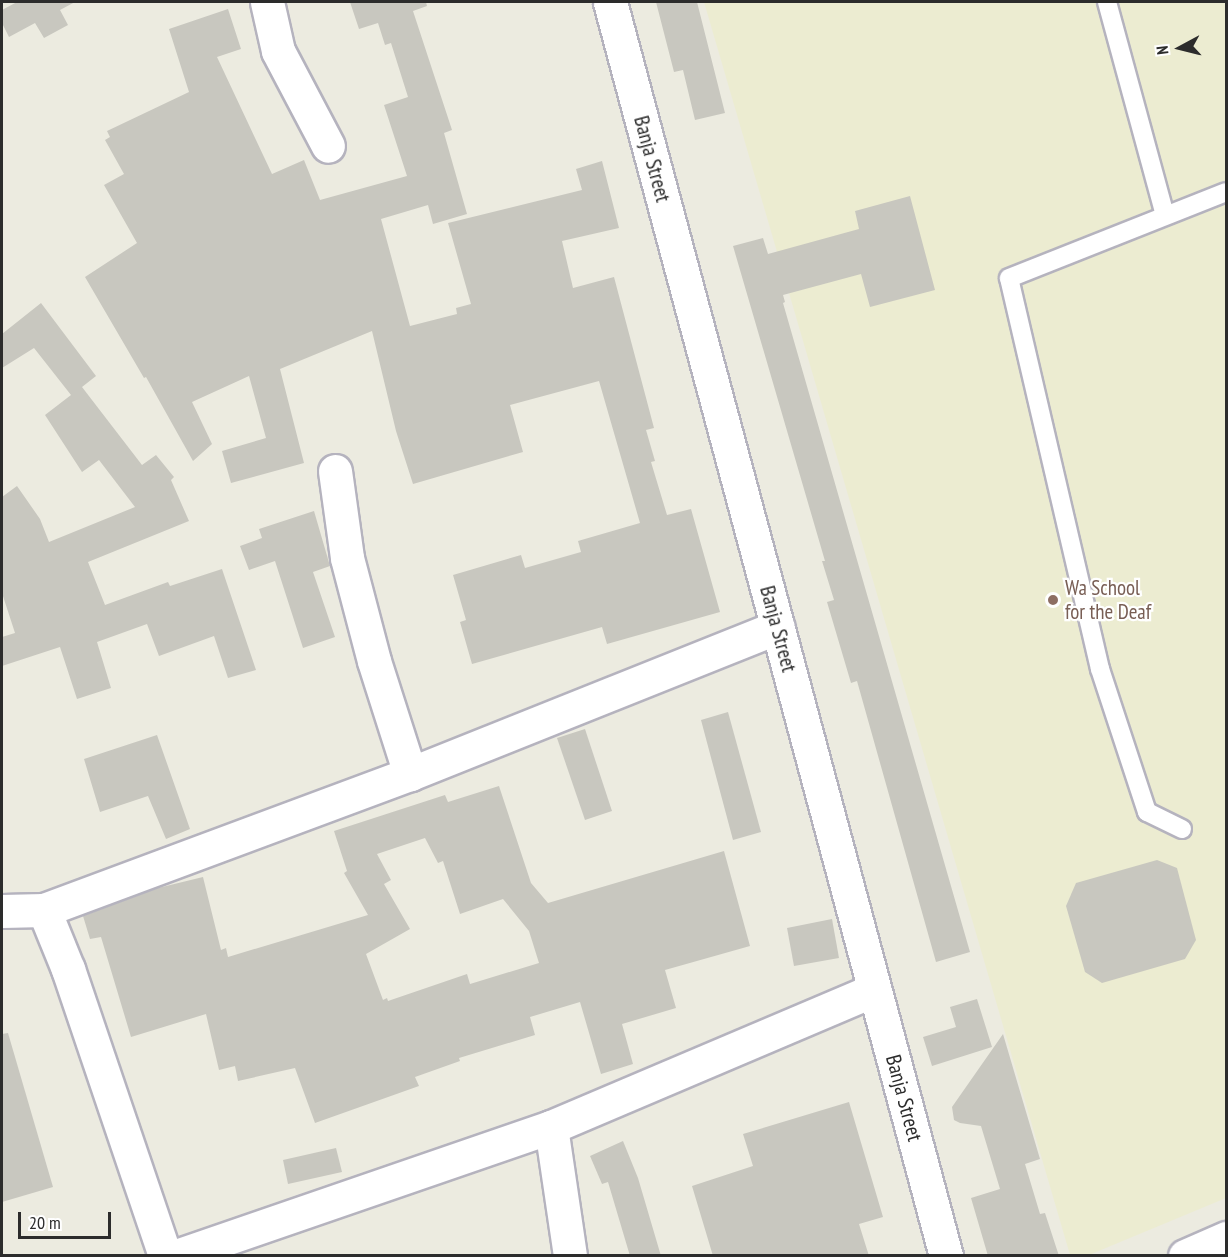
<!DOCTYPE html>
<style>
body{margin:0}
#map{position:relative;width:1228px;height:1257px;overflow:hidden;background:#ecebe0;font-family:"PT Sans Narrow",sans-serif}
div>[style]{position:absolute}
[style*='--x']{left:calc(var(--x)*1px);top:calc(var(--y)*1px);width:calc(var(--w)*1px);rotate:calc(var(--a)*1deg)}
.education>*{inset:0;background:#ececd1}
.building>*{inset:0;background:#c8c7bf}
.roads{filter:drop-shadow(2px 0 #b5b3be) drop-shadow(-2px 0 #b5b3be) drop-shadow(0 2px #b5b3be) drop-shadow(0 -2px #b5b3be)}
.lane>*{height:18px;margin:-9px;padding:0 9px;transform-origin:9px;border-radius:9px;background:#fff}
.street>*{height:33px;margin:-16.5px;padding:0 16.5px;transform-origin:16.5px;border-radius:16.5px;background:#fff}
.dots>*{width:16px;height:16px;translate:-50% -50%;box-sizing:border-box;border:3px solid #fff;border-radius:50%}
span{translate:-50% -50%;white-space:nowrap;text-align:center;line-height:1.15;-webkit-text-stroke:4.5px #fff;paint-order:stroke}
.street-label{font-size:21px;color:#2c2c2c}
.education-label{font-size:21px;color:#785e54}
.left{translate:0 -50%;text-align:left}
.frame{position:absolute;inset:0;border:3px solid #2c2c2c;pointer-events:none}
.north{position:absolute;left:1150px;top:18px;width:60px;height:60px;-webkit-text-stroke:4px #fff;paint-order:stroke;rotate:263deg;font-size:16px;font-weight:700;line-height:24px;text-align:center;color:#2c2c2c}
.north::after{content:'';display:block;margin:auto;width:21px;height:27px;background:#2c2c2c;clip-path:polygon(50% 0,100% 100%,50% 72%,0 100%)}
.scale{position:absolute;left:18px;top:1212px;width:93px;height:27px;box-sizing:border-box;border:3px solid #2c2c2c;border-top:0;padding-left:8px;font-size:18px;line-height:21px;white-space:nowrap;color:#2c2c2c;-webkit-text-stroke:4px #fff;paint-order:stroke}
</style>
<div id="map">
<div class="education">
<div style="clip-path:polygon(704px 2px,1226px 2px,1226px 1198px,1089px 1255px,1070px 1255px)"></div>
</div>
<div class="building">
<div style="clip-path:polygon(17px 2px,75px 2px,60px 10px,68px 25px,44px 38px,35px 23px,9px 37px,2px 23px,2px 10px)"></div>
<div style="clip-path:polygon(350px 2px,426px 2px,427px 6px,413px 11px,452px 130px,444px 133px,467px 214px,433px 224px,428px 205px,381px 219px,410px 326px,457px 314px,456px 308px,471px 304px,448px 223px,582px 190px,576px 169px,602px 161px,619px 228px,562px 241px,573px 288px,614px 277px,654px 428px,646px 430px,655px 461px,651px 462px,667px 515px,691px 509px,720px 612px,607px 644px,602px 627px,472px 664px,460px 622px,466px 620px,453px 575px,521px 555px,525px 568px,581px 552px,578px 541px,640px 523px,599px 381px,510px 405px,523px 452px,413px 484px,396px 431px,372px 331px,280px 369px,304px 463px,231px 483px,222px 451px,266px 438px,249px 376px,192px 402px,212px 444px,193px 461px,146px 377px,144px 378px,85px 277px,137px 243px,104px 185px,124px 174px,105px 140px,110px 137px,107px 131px,189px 92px,169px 29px,228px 9px,241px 49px,217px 57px,272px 174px,304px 160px,320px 200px,407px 176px,384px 105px,408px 97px,391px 43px,385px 45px,378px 23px,359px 29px)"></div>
<div style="clip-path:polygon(656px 2px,697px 2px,725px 113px,695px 120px,683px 70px,674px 72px)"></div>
<div style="clip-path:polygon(910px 196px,935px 290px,870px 307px,861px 274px,783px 295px,785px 302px,783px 303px,970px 952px,936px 962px,857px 681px,851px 683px,827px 602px,834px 600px,822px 561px,825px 561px,733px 246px,763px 238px,768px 254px,859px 229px,855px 211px)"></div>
<div style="clip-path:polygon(41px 303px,96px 376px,82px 387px,142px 465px,156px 455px,174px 477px,171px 480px,189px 521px,88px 562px,105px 605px,168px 582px,170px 586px,222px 569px,256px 670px,228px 678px,214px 636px,159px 656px,147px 624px,97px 642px,111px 688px,77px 699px,60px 647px,2px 666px,2px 637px,15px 633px,2px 593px,2px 497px,17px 486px,40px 519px,49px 542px,135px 507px,99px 460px,82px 472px,45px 415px,71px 395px,34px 348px,2px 368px,2px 334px)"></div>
<div style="clip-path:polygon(314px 511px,330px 566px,313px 572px,335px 637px,303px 648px,275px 561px,249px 570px,240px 546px,262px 538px,259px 529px)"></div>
<div style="clip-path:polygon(728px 712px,761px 832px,733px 840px,701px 720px)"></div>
<div style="clip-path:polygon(585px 729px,612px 811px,585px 820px,557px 738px)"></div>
<div style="clip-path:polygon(157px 735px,190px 829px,166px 839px,148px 796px,100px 812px,84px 759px)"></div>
<div style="clip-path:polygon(evenodd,499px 786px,531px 883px,548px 903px,724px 851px,750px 946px,665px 970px,676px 1008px,622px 1024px,633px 1064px,601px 1074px,580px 1002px,530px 1017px,535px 1035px,459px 1058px,460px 1061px,415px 1077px,419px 1086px,315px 1123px,295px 1068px,238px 1081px,235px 1066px,219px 1070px,206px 1014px,131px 1037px,101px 937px,90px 939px,83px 916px,158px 888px,203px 877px,221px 950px,226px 948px,228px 957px,368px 915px,344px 873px,347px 871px,334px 831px,445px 795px,448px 802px,499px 786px,425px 838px,438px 863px,443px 861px,460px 914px,503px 899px,529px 931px,539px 963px,470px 984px,467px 974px,388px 1001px,387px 998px,383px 1000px,366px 954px,410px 929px,384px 884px,391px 880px,377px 854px,425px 838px)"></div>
<div style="clip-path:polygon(1157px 860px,1177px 868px,1196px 940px,1185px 959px,1102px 983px,1085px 972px,1066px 906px,1076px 883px)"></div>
<div style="clip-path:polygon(832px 919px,839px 958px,794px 966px,787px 928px)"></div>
<div style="clip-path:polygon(977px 999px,992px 1047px,932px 1066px,923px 1037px,956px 1027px,950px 1007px)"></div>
<div style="clip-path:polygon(8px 1033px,53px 1187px,2px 1202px,2px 1034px)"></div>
<div style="clip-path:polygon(1003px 1034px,1040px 1159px,1025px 1164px,1040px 1214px,1045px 1213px,1059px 1256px,988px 1256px,971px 1198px,1000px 1189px,981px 1126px,960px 1123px,954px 1120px,952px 1107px)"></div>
<div style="clip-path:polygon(849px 1102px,883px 1217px,859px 1224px,869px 1256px,713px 1256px,692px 1186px,753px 1166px,743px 1134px)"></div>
<div style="clip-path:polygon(623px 1141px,638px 1178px,661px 1256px,630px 1256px,608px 1182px,602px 1184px,590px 1156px)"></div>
<div style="clip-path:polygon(336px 1148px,342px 1172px,288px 1184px,283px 1160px)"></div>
</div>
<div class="roads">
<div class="lane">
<div style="--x:1107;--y:2;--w:221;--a:74.8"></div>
<div style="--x:1182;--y:829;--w:39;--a:-154"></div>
<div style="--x:1147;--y:812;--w:151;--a:-108.2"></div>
<div style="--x:1100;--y:669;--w:401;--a:-103.1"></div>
<div style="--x:1009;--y:278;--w:233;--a:-21.6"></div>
</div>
<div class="street">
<div style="--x:267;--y:2;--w:50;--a:77.3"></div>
<div style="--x:278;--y:51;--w:107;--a:62.2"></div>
<div style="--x:610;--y:2;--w:1298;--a:75"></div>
<div style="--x:335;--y:471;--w:88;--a:82.1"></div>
<div style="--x:347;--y:558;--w:106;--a:75.3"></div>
<div style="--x:374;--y:661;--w:119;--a:72.3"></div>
<div style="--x:44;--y:910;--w:390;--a:-20.4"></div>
<div style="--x:410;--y:774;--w:396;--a:-21.8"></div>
<div style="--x:2;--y:911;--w:42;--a:-1.4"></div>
<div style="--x:44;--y:910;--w:64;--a:67.9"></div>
<div style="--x:68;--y:969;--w:303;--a:71.3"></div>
<div style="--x:551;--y:1127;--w:130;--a:81.6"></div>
<div style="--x:176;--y:1256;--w:397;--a:-19"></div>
<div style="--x:551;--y:1127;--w:351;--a:-23"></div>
<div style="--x:1185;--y:1256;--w:45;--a:-23.7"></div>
</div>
</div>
<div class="dots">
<div style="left:1053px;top:600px;background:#8d6e63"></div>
</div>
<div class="street-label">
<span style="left:652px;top:159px;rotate:75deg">Banja Street</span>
<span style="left:778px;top:629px;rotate:75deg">Banja Street</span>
<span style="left:904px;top:1098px;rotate:75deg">Banja Street</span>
</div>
<div class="education-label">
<span class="left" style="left:1065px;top:600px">Wa School<br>for the Deaf</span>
</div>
<div class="frame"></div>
<div class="north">N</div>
<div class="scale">20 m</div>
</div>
